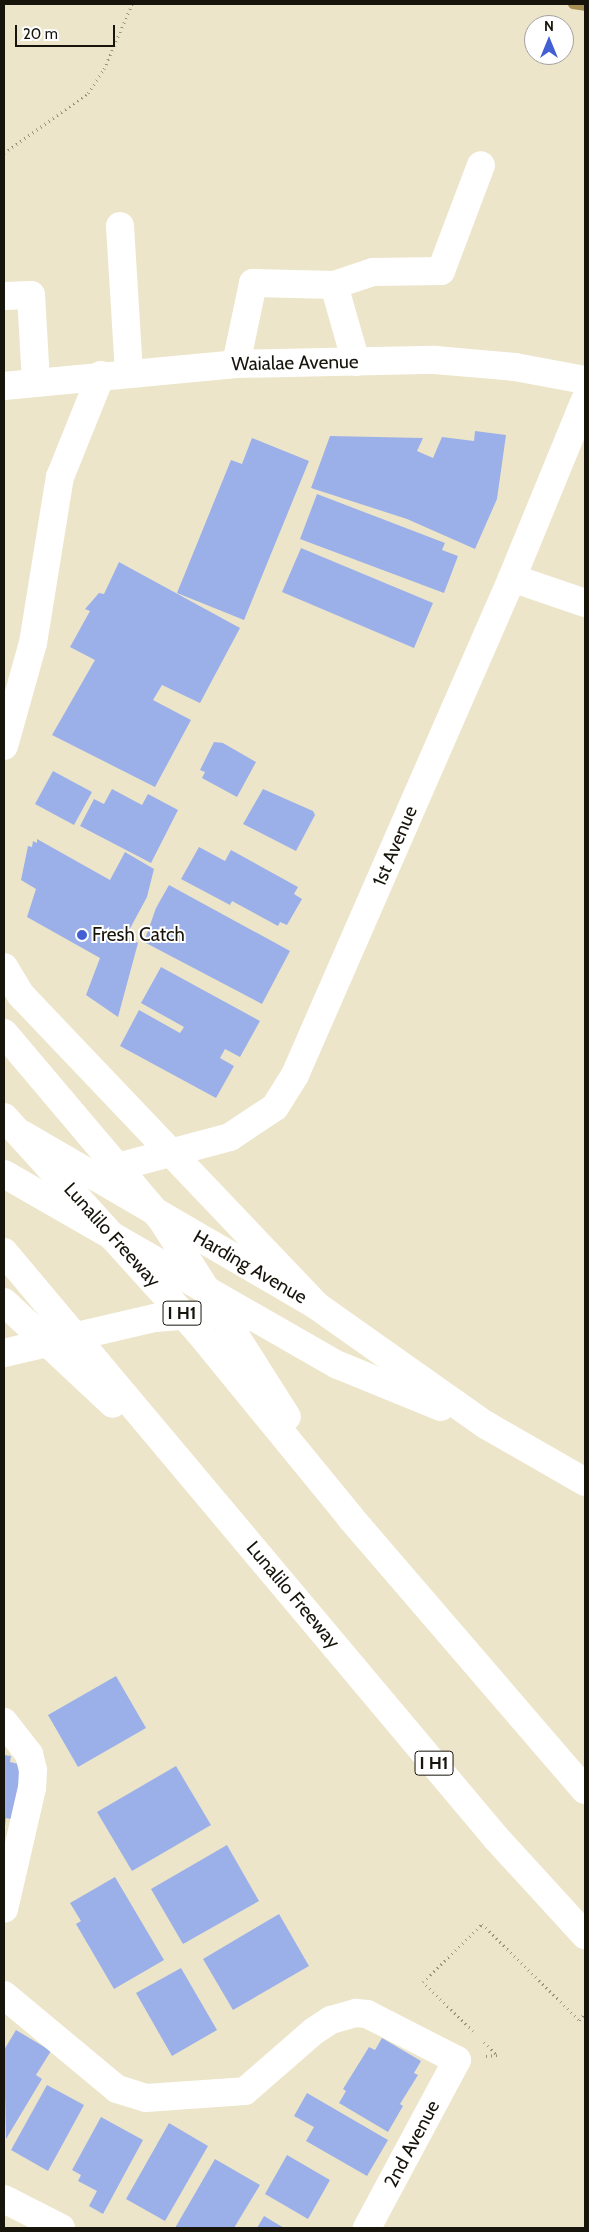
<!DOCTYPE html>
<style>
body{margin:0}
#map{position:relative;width:589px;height:2232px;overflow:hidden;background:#ede5ca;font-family:Cabin,sans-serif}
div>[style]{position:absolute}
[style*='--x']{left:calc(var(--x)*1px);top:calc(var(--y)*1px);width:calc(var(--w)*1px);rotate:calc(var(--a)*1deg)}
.stream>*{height:10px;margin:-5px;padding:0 5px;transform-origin:5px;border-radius:5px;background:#a89355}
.building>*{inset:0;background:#9bb0e9}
.path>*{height:3px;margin-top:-1.5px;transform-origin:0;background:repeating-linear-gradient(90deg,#99927f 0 1px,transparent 0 5px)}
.minor>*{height:28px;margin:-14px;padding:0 14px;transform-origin:14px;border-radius:14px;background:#fff}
.major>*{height:28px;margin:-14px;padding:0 14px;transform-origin:14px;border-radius:14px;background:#fff}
.highway>*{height:28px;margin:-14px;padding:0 14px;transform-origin:14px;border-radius:14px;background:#fff}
.dots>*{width:14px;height:14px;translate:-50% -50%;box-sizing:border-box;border:2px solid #fff;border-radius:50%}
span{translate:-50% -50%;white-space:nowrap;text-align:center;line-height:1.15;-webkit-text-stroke:4px #fff;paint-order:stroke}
.shield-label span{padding:1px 4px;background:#fff;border:1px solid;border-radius:4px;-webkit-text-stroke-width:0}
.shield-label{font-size:18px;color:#17140b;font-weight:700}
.street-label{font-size:19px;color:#17140b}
.poi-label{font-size:19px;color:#17140b}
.left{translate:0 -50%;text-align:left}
.frame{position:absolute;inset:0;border:5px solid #17140b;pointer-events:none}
.north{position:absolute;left:524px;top:15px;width:50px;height:50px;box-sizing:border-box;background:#fff;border:1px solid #a2a19d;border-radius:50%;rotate:0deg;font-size:14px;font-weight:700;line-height:20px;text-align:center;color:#17140b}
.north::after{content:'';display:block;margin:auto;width:18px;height:22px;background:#4260d3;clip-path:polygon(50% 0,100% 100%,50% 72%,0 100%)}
.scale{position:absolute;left:15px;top:25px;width:100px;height:22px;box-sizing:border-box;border:2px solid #17140b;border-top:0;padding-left:6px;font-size:15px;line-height:18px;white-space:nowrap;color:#17140b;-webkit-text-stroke:4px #fff;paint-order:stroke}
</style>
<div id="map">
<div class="stream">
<div style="--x:573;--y:4;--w:12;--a:9"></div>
</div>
<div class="building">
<div style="clip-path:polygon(475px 431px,506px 435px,497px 499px,475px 549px,407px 519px,311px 488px,330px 436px,423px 438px,417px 451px,433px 458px,442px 437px,474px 441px)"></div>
<div style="clip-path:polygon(252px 438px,309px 461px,244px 620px,177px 593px,231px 460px,242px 464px)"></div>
<div style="clip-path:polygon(317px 494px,445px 543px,442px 550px,458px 556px,444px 593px,300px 539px)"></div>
<div style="clip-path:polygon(301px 548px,433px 603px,414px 648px,282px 592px)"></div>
<div style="clip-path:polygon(119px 562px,240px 628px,200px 703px,162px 685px,153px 700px,191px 720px,155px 787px,52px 735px,95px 660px,70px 647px,90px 611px,85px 609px,99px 593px,104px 594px)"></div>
<div style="clip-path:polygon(214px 742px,223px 743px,256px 762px,237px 797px,202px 778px,205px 772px,200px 770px)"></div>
<div style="clip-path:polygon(53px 771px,92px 792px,74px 825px,35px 804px)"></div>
<div style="clip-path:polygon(112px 789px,142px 805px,148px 794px,178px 810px,151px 863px,80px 826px,94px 799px,104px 804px)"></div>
<div style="clip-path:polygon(263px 789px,313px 811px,315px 815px,296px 851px,243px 824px)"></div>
<div style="clip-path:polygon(37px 839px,110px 880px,125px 852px,154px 869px,147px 897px,126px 936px,138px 943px,118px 1017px,86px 995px,100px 958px,27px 917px,36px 889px,21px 880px,28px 846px,32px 847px,33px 841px,37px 843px)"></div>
<div style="clip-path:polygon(199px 847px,225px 861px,231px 850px,298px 887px,294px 894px,302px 899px,287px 925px,280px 922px,278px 926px,232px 901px,230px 905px,181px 879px)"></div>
<div style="clip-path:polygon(169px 885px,290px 951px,262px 1004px,144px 942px,156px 908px)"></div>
<div style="clip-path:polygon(161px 967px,260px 1021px,240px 1057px,225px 1049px,220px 1058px,234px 1066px,216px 1098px,120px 1046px,139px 1010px,180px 1033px,184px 1027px,141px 1003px)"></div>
<div style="clip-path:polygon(116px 1676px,146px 1728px,78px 1767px,48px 1715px)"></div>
<div style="clip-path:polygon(4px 1755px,11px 1756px,10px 1762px,23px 1765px,11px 1819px,6px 1818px,5px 1826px)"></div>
<div style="clip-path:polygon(176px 1766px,211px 1825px,132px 1871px,97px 1812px)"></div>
<div style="clip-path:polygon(227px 1845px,259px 1901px,183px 1944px,151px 1889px)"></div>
<div style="clip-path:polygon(115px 1877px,164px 1960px,114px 1989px,76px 1924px,81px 1921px,70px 1903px)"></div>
<div style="clip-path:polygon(279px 1914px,309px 1966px,233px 2010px,203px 1959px)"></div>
<div style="clip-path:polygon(181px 1968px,217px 2030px,172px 2056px,136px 1993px)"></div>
<div style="clip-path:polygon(16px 2030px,51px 2051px,36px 2075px,42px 2079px,6px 2139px,4px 2050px)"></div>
<div style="clip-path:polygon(382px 2038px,421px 2061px,414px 2073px,418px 2075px,400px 2104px,403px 2106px,388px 2132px,339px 2103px,346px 2091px,343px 2089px,369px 2047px,375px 2050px)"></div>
<div style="clip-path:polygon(47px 2085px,84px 2105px,48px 2171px,11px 2150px)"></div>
<div style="clip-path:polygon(307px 2093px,388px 2140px,367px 2176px,306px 2141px,314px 2127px,294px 2116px)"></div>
<div style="clip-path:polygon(101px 2117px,143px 2140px,103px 2214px,89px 2206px,97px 2191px,78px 2181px,81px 2175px,72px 2170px)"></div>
<div style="clip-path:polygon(169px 2123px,208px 2146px,165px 2221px,126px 2199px)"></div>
<div style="clip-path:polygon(287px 2155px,330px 2180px,308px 2219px,265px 2194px)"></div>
<div style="clip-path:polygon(215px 2159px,260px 2185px,234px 2228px,175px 2228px)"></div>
<div style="clip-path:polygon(264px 2216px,284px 2228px,257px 2228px)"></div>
</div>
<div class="path">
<div style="--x:4;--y:153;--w:103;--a:-35.5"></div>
<div style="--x:88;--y:93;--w:29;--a:-56"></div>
<div style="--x:104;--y:69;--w:71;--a:-66.7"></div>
<div style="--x:473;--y:2031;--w:70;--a:-135.6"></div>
<div style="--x:423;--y:1982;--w:83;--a:-44.5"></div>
<div style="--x:482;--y:1924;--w:136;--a:44.7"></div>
<div style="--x:579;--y:2020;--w:9;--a:-49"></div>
<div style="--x:484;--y:2042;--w:18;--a:45"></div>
<div style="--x:497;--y:2055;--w:11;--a:175"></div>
</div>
<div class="minor">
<div style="--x:120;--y:226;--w:146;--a:86.5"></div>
<div style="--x:334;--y:285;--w:41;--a:-18.4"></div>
<div style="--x:373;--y:272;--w:68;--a:-0.8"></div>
<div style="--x:441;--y:271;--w:113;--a:-69.3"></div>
<div style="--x:4;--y:296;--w:27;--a:-2"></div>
<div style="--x:31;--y:295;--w:87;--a:86.7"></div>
<div style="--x:236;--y:364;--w:83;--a:-78.1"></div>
<div style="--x:253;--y:283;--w:81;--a:1.4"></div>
<div style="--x:334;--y:285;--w:80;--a:74.1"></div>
<div style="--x:512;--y:578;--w:77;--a:18.9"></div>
<div style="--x:22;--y:1134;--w:341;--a:30.2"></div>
<div style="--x:317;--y:1306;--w:207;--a:35.2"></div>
<div style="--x:486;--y:1425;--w:114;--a:29.9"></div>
<div style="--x:4;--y:1174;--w:385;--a:29.8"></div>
<div style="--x:338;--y:1365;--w:111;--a:22.2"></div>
<div style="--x:91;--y:1174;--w:144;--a:-14.9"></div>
<div style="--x:230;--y:1137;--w:54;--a:-33.7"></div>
<div style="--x:275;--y:1107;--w:38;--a:-58"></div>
<div style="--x:295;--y:1075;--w:542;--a:-66.41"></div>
<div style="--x:512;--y:578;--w:192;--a:-67.7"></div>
<div style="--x:4;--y:1722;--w:41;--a:52"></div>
<div style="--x:29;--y:1754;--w:16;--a:76"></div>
<div style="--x:33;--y:1770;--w:18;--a:93"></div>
<div style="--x:32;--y:1788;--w:124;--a:103"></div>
<div style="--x:4;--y:1995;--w:147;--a:39.8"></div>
<div style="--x:117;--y:2089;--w:30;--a:17"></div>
<div style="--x:146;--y:2098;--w:99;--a:-4"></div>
<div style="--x:245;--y:2091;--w:91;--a:-41"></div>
<div style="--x:314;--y:2031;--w:20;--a:-33"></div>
<div style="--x:331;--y:2020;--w:26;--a:-16"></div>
<div style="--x:356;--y:2013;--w:11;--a:5"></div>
<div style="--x:367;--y:2014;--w:101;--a:27.1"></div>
<div style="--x:457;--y:2060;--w:191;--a:118.2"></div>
<div style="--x:4;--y:2199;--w:64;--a:27"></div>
</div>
<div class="major">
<div style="--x:4;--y:386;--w:233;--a:-5.4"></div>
<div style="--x:236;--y:364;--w:199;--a:-1.2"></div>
<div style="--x:435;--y:360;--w:80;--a:5"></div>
<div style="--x:515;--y:367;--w:71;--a:10.5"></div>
<div style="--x:4;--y:746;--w:107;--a:-74.3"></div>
<div style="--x:33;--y:643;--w:168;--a:-80.8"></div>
<div style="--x:60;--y:477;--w:110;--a:-68.1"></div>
<div style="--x:4;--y:967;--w:31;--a:59"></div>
<div style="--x:20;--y:994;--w:431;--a:46.4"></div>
<div style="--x:4;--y:1353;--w:155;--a:-13.1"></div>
<div style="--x:155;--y:1318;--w:51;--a:-4.5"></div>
<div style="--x:206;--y:1314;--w:47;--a:3.7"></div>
</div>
<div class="highway">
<div style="--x:4;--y:1033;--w:245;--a:49.8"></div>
<div style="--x:162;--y:1220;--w:233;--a:57.6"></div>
<div style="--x:4;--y:1117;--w:289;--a:47.8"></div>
<div style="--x:198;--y:1331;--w:240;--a:50.7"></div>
<div style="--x:350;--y:1517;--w:360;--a:49.3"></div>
<div style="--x:4;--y:1252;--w:765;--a:49.98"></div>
<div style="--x:496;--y:1838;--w:132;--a:47.5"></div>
<div style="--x:4;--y:1302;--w:149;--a:43.1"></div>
</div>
<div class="dots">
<div style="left:82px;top:935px;background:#4260d3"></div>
</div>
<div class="shield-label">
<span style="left:182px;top:1313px">I H1</span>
<span style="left:434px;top:1763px">I H1</span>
</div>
<div class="street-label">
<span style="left:295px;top:363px;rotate:-1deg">Waialae Avenue</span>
<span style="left:395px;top:846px;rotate:-67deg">1st Avenue</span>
<span style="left:112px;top:1235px;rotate:48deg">Lunalilo Freeway</span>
<span style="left:250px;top:1267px;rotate:30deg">Harding Avenue</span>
<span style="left:293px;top:1595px;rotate:50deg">Lunalilo Freeway</span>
<span style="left:412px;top:2144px;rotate:-62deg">2nd Avenue</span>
</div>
<div class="poi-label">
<span class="left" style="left:92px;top:935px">Fresh Catch</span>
</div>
<div class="frame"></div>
<div class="north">N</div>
<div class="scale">20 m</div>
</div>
